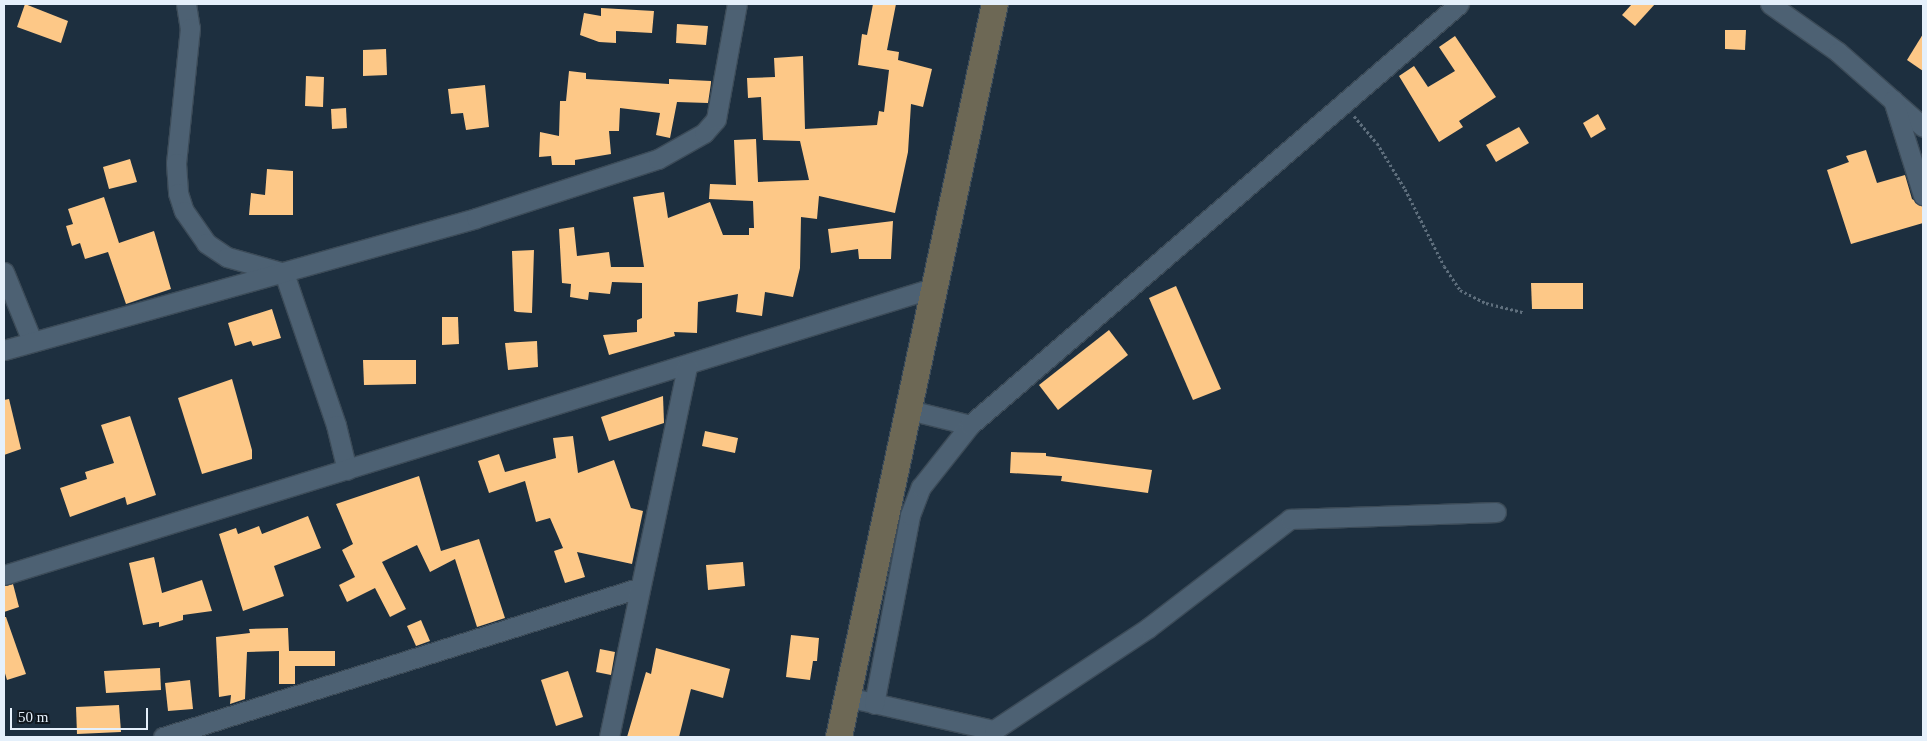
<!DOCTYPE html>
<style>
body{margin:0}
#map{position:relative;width:1927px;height:741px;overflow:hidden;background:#1d2f3f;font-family:Georgia,serif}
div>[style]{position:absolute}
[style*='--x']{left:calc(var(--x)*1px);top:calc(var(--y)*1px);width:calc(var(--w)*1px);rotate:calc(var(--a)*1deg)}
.building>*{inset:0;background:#fdc887}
.path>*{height:3px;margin-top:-1.5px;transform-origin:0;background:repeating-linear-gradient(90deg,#5f6f7d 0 2.5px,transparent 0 5px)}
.roads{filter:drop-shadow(1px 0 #3c4b58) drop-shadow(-1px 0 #3c4b58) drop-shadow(0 1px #3c4b58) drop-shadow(0 -1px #3c4b58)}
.street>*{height:19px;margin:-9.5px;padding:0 9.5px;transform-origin:9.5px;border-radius:9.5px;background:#4d6173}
.secondary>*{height:26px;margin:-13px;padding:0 13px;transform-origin:13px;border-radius:13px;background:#6d6855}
span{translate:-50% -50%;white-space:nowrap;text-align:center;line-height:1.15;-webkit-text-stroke:5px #0f171e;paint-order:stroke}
.frame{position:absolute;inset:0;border:5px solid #e5f0fb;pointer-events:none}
.scale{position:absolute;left:10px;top:708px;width:138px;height:22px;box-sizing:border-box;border:2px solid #e5f0fb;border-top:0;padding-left:6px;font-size:15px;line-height:18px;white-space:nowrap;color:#e5f0fb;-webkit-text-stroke:4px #0f171e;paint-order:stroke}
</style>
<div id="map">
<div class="building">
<div style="clip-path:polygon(25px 4px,68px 21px,61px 43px,17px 27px)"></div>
<div style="clip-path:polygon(873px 4px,896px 4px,887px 50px,899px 52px,898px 60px,932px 69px,923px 107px,911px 104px,908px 152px,895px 213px,819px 196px,817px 219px,801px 217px,800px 268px,793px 297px,765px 292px,762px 316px,736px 312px,738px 294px,698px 302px,697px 333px,674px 332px,675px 336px,609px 355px,603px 335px,637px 332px,637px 320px,642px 318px,642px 283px,612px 282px,610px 294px,589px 292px,588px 300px,570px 297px,571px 284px,562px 283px,559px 229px,574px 227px,577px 256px,609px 252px,611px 267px,644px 267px,633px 197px,664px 192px,668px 218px,710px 202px,723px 235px,749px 235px,749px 228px,754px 228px,753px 201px,709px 199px,710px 184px,736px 185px,734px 140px,756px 139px,758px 182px,809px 180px,800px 141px,763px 140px,761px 97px,748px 98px,747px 78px,775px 77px,774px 58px,803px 56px,805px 129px,877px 125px,879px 111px,884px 112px,889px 70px,858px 65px,862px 34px,867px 35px)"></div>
<div style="clip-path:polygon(1632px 4px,1655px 4px,1635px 26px,1622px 15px)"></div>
<div style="clip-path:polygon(601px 8px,654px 11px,652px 33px,616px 31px,616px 43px,599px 42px,580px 35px,584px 13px,601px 16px)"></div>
<div style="clip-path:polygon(677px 24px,708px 26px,706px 45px,676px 43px)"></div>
<div style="clip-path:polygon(1725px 30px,1746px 30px,1745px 50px,1725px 49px)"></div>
<div style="clip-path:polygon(1923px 34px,1923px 71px,1907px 60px)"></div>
<div style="clip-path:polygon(1455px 36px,1496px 97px,1459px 121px,1463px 127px,1439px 142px,1399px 76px,1414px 66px,1428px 87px,1455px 71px,1439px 47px)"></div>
<div style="clip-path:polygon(386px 49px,387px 75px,363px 76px,363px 50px)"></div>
<div style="clip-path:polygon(569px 71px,586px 73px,586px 79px,669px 84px,669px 79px,711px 81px,711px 83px,708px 103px,677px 102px,670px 138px,656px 135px,660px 113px,620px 108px,619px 131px,609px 131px,611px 154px,575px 160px,575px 165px,552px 165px,551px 156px,539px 157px,540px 132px,559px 136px,560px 101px,566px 101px)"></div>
<div style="clip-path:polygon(306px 76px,324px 77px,323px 107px,305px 106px)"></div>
<div style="clip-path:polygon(485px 85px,489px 127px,466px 130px,463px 113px,451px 114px,448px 89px)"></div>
<div style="clip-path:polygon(346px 108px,347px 128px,332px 129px,331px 109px)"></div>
<div style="clip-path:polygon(1598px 114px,1606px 129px,1591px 138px,1583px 123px)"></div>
<div style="clip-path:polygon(1519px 127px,1529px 143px,1496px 162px,1486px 145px)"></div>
<div style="clip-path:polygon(1866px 150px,1877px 183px,1905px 175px,1912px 199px,1923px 206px,1923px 223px,1851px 244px,1827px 170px,1849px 162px,1846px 156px)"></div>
<div style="clip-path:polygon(130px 159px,137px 182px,109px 189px,103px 167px)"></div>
<div style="clip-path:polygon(267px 169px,293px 171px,293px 215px,249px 215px,251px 193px,265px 195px)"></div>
<div style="clip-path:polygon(104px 197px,119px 243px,154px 231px,171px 289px,126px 304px,108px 252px,85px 259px,80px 243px,72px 246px,66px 226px,73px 224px,68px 209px)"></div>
<div style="clip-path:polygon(893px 221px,891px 259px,859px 259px,858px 249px,831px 253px,828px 229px)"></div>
<div style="clip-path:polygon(534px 250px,532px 313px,517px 312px,514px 311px,512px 251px)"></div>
<div style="clip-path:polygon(1531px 283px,1583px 283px,1583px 309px,1532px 309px)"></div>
<div style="clip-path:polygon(1176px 286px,1221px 389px,1193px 400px,1149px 298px)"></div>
<div style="clip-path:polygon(272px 309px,281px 338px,253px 346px,251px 341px,235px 346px,228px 323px)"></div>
<div style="clip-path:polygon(442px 317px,458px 317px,459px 344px,442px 345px)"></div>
<div style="clip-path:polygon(1109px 330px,1128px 355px,1058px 410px,1039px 385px)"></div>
<div style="clip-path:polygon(537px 341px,538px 367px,508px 370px,505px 343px)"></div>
<div style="clip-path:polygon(363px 360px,416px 360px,416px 384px,364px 385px)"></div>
<div style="clip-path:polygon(232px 379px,252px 450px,252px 459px,202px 474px,178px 398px)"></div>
<div style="clip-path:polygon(663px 396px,664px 423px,609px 441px,601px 417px)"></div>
<div style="clip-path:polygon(9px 399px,21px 449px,4px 455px,4px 400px)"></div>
<div style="clip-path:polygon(130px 416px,156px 495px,127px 505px,125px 497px,70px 517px,60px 488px,87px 479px,85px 472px,114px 463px,101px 425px)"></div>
<div style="clip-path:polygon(705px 431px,738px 438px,735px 453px,702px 446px)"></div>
<div style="clip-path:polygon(573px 436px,578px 473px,614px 460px,631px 508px,643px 511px,632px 564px,577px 552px,585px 577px,565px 583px,554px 551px,563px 548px,550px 518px,536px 522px,525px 481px,489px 493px,478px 461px,499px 454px,505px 472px,556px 458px,553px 438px)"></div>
<div style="clip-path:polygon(1011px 452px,1046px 453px,1046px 456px,1152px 470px,1148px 493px,1061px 481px,1062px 476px,1010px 473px)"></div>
<div style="clip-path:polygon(419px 476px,441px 551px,479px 539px,505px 618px,477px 627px,455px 559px,430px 572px,417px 545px,382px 562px,406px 609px,390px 617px,375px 588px,347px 602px,339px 585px,355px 577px,342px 550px,353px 544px,336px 504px)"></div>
<div style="clip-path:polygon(308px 516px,321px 548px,274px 566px,284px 596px,243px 611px,219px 534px,236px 528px,238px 534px,259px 526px,262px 534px)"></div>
<div style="clip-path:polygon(154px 557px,162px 593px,202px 580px,212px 611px,183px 615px,183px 620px,159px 627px,159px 622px,143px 625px,129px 563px)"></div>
<div style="clip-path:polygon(743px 562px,745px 586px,708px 590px,706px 565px)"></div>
<div style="clip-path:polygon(13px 584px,19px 607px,4px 612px,4px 586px)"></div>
<div style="clip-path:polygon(4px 617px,6px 617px,26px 674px,7px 680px,4px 670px)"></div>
<div style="clip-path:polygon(421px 620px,430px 641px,416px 646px,407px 626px)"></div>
<div style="clip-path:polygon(288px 628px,289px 651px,285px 651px,335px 651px,335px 666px,295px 666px,295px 684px,279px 684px,279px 651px,247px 652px,245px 699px,230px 704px,231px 695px,219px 697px,216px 637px,250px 633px,249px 629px)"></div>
<div style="clip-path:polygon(791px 635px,819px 638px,817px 661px,813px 661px,810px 680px,786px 677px)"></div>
<div style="clip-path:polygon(656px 648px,730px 669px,723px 698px,691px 689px,679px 737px,627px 737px,646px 672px,651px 674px)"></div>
<div style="clip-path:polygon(600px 649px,615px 652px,611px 675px,596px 672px)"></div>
<div style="clip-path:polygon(160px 668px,161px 690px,106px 693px,104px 671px)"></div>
<div style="clip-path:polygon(568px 671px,583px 717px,556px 726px,541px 680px)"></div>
<div style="clip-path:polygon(190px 680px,193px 709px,168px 711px,165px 683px)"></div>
<div style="clip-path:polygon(119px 705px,121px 732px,77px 734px,76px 707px)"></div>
</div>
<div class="path">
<div style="--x:1354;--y:116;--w:35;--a:50"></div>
<div style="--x:1377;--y:143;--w:54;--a:58.7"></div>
<div style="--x:1405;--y:189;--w:86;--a:63.1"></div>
<div style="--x:1444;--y:266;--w:29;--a:56"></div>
<div style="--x:1460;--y:290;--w:29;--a:27"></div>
<div style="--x:1486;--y:303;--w:38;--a:14"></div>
</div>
<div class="roads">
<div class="street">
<div style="--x:186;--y:4;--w:24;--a:81"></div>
<div style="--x:190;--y:28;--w:136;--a:95.9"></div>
<div style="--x:176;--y:163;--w:30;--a:86"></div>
<div style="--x:178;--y:193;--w:19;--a:72"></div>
<div style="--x:184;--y:211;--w:39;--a:55"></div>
<div style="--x:206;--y:243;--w:25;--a:34"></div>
<div style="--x:227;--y:257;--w:59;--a:15.7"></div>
<div style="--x:284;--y:273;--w:161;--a:71.1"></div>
<div style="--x:336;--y:425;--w:46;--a:76.3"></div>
<div style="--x:1770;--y:4;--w:83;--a:35.2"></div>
<div style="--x:1838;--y:52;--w:113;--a:41.4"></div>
<div style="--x:1893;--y:100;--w:100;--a:72.5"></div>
<div style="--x:4;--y:272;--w:74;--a:67.9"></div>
<div style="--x:4;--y:350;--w:490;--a:-15.6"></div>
<div style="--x:476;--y:218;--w:191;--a:-18"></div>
<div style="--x:658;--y:159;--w:53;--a:-29.5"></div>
<div style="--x:704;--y:133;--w:18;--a:-49"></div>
<div style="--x:716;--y:119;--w:117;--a:-79.7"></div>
<div style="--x:909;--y:410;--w:63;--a:13.8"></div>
<div style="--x:4;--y:575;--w:975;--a:-17.17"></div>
<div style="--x:847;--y:697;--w:151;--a:12.7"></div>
<div style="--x:994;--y:730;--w:185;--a:-33.5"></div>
<div style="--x:1148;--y:628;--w:179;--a:-37.5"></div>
<div style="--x:1290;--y:519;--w:206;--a:-1.9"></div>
<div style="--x:874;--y:704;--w:192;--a:-79.2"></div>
<div style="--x:910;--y:515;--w:30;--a:-69"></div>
<div style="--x:921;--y:487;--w:79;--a:-51.7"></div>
<div style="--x:970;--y:425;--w:645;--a:-40.73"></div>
<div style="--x:163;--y:737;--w:498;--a:-17.4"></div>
<div style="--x:609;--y:737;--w:379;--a:-78.1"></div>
</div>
<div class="secondary">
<div style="--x:839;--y:737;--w:749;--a:-77.99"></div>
</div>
</div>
<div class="frame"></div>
<div class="scale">50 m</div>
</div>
